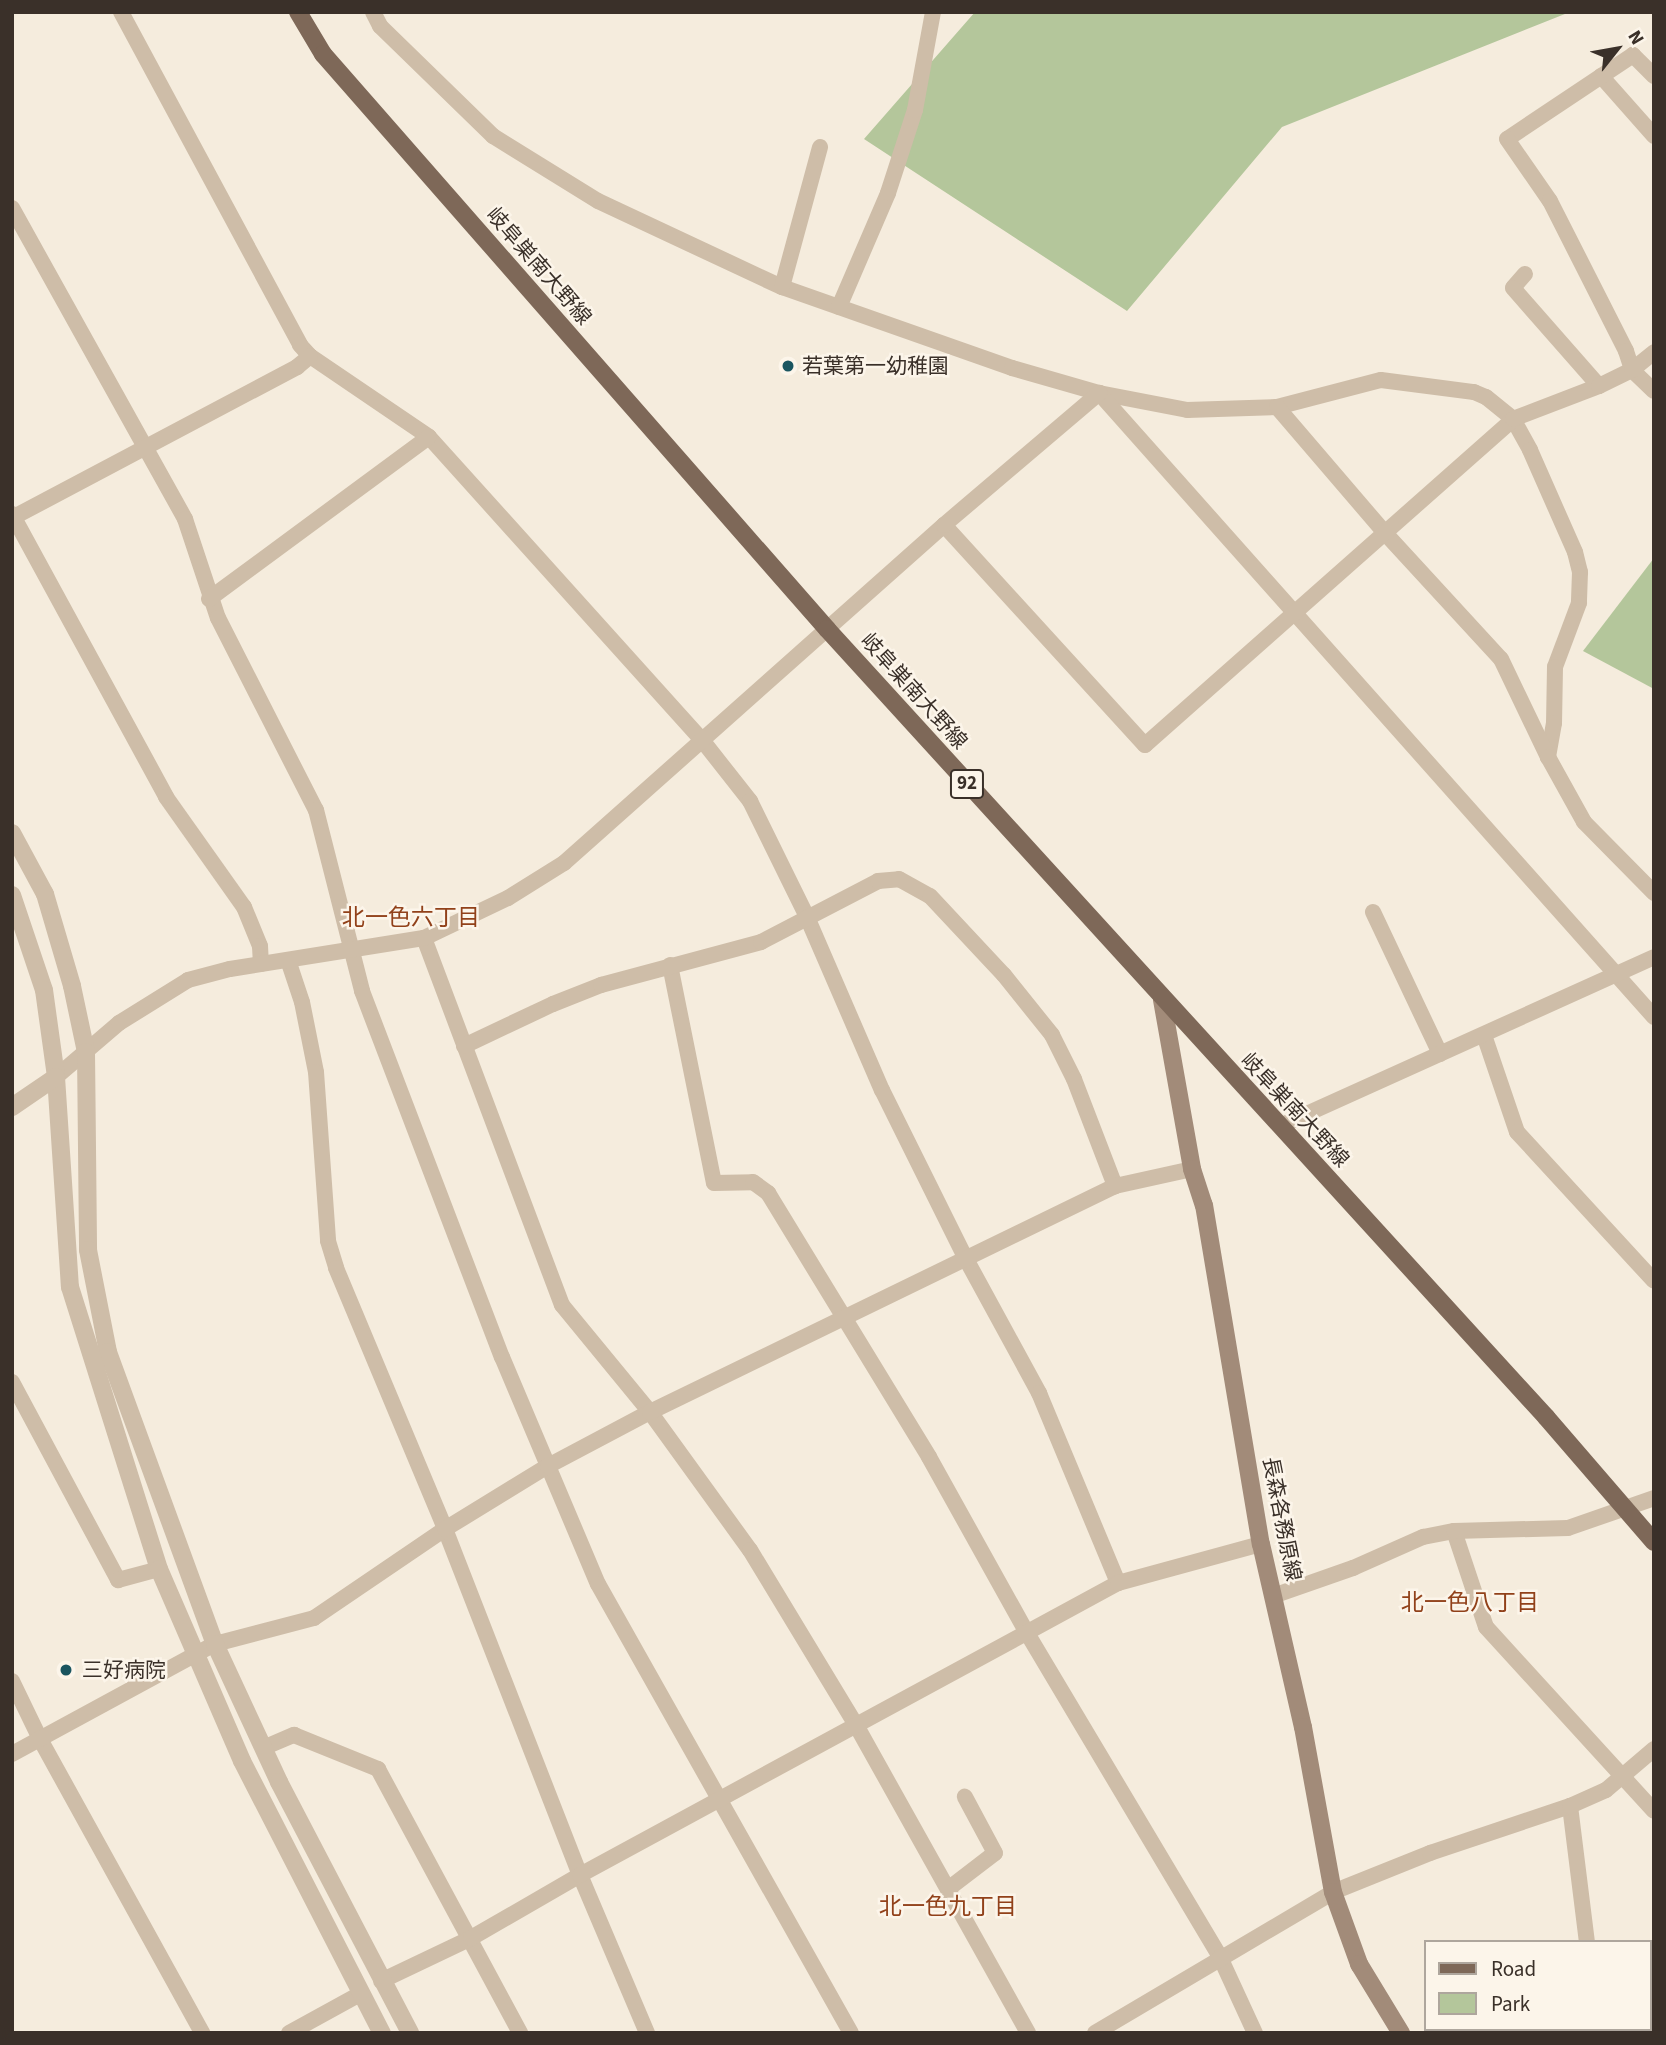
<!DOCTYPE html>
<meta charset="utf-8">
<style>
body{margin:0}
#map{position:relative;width:1666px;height:2045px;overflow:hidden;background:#f5ecdd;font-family:"Source Sans 3","Noto Sans JP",sans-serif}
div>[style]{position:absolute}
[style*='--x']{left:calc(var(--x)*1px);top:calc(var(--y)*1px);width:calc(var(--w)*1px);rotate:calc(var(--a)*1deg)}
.green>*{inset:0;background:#b4c69b}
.minor>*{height:16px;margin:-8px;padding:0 8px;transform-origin:8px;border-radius:8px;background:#cebda8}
.tertiary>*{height:18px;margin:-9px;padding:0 9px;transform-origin:9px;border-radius:9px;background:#cebda8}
.secondary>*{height:18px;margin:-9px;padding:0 9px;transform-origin:9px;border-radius:9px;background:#a28b79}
.primary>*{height:18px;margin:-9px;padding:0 9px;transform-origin:9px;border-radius:9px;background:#7e6858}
.dots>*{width:19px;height:19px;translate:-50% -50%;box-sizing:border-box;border:4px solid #fcf5ea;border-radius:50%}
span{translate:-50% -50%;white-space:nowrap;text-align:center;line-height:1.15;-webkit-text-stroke:5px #fcf5ea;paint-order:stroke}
.shield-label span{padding:2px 5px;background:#fcf5ea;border:2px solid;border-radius:5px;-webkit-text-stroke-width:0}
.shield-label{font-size:19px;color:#3a3029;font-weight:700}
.street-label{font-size:21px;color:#3a3029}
.poi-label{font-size:21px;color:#3a3029}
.left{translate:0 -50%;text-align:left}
.neighbourhood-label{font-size:23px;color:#91411a}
.frame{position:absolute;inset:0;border:14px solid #3a3029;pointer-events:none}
.legend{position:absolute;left:1424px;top:1940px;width:228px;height:91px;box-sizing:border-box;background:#fcf5ea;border:2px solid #aea69d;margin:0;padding:9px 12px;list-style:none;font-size:21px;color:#3a3029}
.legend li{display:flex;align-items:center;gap:14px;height:35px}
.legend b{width:35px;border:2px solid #aea69d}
.north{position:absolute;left:1582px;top:14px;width:70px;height:70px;-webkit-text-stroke:5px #fcf5ea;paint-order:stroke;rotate:59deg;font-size:19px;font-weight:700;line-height:28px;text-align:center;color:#3a3029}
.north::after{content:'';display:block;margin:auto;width:24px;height:32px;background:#3a3029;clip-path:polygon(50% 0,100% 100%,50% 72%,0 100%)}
</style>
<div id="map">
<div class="green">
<div style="clip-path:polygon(975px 12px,1570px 12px,1282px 127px,1127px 311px,864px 139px)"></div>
<div style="clip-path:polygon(1654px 558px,1654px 689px,1583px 651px)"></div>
</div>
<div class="minor">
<div style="--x:121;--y:12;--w:378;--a:61.7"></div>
<div style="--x:300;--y:345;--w:15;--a:48"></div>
<div style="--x:310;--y:356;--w:144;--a:34.2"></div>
<div style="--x:429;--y:437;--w:408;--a:48"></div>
<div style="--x:702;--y:740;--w:78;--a:51.8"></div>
<div style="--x:750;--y:801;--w:129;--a:63.8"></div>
<div style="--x:807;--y:917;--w:189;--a:66.6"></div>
<div style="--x:882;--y:1090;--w:189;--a:63.6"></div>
<div style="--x:966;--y:1259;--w:153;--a:61.4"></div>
<div style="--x:1039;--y:1393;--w:206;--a:67.4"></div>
<div style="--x:373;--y:12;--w:16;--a:63"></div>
<div style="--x:380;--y:26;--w:158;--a:44.2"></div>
<div style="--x:493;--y:136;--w:123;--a:31.8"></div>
<div style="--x:598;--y:201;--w:203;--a:25.1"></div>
<div style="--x:782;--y:287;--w:244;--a:19.4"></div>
<div style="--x:1012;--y:368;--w:91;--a:16"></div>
<div style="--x:1099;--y:393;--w:90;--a:10.9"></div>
<div style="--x:1187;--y:410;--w:90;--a:-1.9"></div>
<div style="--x:1277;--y:407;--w:107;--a:-14.6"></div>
<div style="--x:1381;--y:380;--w:94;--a:7.4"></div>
<div style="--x:1474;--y:392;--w:13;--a:23"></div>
<div style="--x:1486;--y:397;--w:35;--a:39"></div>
<div style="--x:1513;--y:419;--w:35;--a:61"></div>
<div style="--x:1530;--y:450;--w:111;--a:66.2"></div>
<div style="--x:1575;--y:552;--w:21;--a:76"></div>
<div style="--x:1580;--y:572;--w:31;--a:92"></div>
<div style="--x:1579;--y:603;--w:68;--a:110.6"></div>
<div style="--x:1555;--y:667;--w:56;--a:91"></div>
<div style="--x:1554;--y:723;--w:35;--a:100"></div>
<div style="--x:1601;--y:76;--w:80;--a:48.5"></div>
<div style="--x:1654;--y:76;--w:30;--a:-135"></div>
<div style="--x:1633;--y:55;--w:151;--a:146.3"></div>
<div style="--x:1507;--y:139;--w:75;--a:55.3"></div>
<div style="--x:1550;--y:201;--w:168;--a:63.1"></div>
<div style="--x:1626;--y:351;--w:20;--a:72"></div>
<div style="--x:1632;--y:370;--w:30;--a:44"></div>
<div style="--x:12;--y:208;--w:356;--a:60.9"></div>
<div style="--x:185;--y:519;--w:104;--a:71.6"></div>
<div style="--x:218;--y:618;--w:216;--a:63"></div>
<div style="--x:316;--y:810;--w:187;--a:75.7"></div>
<div style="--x:362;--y:991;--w:392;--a:69.1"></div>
<div style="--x:502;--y:1357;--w:246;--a:67.1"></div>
<div style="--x:598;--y:1584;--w:515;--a:60.6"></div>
<div style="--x:1525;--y:274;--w:18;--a:131"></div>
<div style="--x:1513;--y:288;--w:130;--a:48.7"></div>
<div style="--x:782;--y:287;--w:145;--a:-74.8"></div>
<div style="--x:839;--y:307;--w:124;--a:-66.7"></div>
<div style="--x:888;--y:193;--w:87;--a:-72"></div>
<div style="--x:915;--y:110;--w:100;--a:-79.6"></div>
<div style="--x:1099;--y:393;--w:835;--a:48.35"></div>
<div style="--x:1277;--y:407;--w:166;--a:49.4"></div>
<div style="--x:1385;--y:533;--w:171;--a:47.4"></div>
<div style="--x:1501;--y:659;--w:109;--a:64.4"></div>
<div style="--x:1548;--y:757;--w:74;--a:61"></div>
<div style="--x:1584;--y:822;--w:100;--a:45.4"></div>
<div style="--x:12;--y:514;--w:322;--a:61.4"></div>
<div style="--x:166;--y:797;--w:135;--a:54.7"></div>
<div style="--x:244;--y:907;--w:42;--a:67.7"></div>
<div style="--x:260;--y:946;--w:18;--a:87"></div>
<div style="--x:12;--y:518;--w:323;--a:-27.9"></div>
<div style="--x:297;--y:367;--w:17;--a:-40"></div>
<div style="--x:944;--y:525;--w:298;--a:47.6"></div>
<div style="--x:1145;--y:745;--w:492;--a:-41.5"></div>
<div style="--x:1513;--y:419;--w:92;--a:-21"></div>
<div style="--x:1599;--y:386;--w:37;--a:-26"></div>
<div style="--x:1632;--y:370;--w:28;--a:-39"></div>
<div style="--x:209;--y:599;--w:273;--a:-36.4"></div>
<div style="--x:1373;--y:912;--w:157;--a:64.7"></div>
<div style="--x:424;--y:938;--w:392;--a:69.4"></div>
<div style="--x:562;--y:1305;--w:139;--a:50.6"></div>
<div style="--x:650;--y:1412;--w:170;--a:54.1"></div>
<div style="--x:750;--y:1550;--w:205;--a:58.8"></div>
<div style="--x:856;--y:1725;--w:353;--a:60.8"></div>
<div style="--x:288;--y:960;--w:44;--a:71.6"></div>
<div style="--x:302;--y:1002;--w:71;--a:78.7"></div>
<div style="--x:316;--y:1072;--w:169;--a:85.9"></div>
<div style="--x:328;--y:1241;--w:28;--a:73"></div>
<div style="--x:336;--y:1268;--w:283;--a:67.3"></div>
<div style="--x:445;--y:1529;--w:371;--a:68.7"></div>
<div style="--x:580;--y:1875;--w:172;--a:67"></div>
<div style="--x:670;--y:965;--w:222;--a:78.6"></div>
<div style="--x:714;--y:1183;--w:39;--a:-1"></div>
<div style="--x:753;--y:1182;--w:19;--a:36"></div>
<div style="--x:768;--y:1193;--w:309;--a:58.6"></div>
<div style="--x:929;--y:1457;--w:201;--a:60.9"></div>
<div style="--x:1027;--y:1633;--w:377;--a:59.2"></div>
<div style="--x:1220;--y:1957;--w:84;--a:65.3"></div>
<div style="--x:1484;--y:1035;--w:102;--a:71.2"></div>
<div style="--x:1517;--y:1132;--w:202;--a:47.4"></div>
<div style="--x:464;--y:1046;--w:98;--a:-25.3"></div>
<div style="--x:553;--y:1004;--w:52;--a:-21.6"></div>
<div style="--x:601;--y:985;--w:166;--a:-15"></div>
<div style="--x:761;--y:942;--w:132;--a:-27.5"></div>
<div style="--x:878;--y:881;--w:21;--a:-5"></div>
<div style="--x:899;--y:879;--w:35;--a:29"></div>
<div style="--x:930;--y:896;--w:108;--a:46.9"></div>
<div style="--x:1004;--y:975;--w:77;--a:51.3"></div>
<div style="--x:1052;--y:1035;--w:49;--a:63.4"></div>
<div style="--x:1074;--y:1079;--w:115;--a:69"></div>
<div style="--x:56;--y:1077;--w:83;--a:-40.6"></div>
<div style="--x:119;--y:1023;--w:81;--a:-31.9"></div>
<div style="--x:188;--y:980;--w:43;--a:-14.7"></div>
<div style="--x:230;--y:969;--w:196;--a:-9.1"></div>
<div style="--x:424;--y:938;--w:93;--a:-25.5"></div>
<div style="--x:508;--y:898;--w:66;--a:-32"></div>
<div style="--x:564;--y:863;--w:509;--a:-41.65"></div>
<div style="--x:944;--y:525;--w:204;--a:-40.4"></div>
<div style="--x:1280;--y:1126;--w:410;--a:-24.3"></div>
<div style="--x:12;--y:1382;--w:225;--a:61.8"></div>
<div style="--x:118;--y:1580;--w:42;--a:-15"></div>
<div style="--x:1454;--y:1531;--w:101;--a:71.6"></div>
<div style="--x:1486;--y:1627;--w:249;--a:47.6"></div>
<div style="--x:1273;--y:1596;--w:85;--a:-19.3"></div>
<div style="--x:1353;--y:1568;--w:77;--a:-23.9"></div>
<div style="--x:1423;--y:1537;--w:32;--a:-11"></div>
<div style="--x:1454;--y:1531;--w:114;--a:-1.5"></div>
<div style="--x:1568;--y:1528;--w:91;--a:-19.2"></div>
<div style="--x:12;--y:1681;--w:64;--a:64.2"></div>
<div style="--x:40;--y:1739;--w:336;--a:61.1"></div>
<div style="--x:263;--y:1748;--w:34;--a:-23"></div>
<div style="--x:294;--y:1735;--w:91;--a:22"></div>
<div style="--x:378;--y:1769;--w:300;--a:61.7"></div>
<div style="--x:12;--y:1754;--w:231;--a:-28.5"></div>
<div style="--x:215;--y:1644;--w:102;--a:-14.7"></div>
<div style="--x:314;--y:1618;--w:158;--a:-34.2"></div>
<div style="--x:445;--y:1529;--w:121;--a:-31.5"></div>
<div style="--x:548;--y:1466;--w:115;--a:-27.9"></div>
<div style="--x:650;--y:1412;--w:517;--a:-25.92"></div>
<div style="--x:1115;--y:1186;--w:79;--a:-12.4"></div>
<div style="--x:1570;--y:1806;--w:137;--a:82.9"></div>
<div style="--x:948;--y:1889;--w:59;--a:-37.5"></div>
<div style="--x:995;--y:1853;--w:64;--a:-118.2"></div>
<div style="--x:381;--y:1981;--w:100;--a:-25.5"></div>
<div style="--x:471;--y:1938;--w:126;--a:-30"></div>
<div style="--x:580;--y:1875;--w:612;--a:-28.49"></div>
<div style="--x:1118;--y:1583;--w:148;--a:-15.3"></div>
<div style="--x:1606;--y:2029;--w:5;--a:53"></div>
<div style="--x:289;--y:2033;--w:81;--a:-28.8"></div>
<div style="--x:1095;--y:2033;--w:277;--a:-30.6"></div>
<div style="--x:1333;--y:1892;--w:105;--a:-21.9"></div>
<div style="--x:1430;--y:1853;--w:148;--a:-18.6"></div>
<div style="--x:1570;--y:1806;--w:39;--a:-24"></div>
<div style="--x:1606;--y:1790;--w:63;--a:-40.5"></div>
</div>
<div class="tertiary">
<div style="--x:12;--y:833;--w:69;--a:61.6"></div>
<div style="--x:45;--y:894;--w:96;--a:73.6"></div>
<div style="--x:72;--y:986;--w:67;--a:78"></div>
<div style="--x:86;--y:1052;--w:198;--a:89.4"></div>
<div style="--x:88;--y:1250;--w:104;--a:78.9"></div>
<div style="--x:108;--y:1352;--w:311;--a:69.9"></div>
<div style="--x:215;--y:1644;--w:152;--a:65.1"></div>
<div style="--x:279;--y:1782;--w:283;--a:62.4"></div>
<div style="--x:12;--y:895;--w:100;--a:71.4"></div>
<div style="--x:44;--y:990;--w:88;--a:82.1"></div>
<div style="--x:56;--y:1077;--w:210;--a:86.2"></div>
<div style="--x:70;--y:1287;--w:296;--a:72.5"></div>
<div style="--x:159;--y:1569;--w:209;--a:66.6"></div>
<div style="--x:242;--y:1761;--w:306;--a:62.8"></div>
<div style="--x:12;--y:1107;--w:53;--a:-34.3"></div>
</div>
<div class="secondary">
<div style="--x:1162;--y:1000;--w:172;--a:79.9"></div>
<div style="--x:1192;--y:1169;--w:38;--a:72"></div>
<div style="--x:1204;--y:1205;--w:344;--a:80.5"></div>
<div style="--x:1261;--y:1544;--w:188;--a:77.1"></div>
<div style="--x:1303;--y:1727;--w:168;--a:79.7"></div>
<div style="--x:1333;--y:1892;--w:77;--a:70.1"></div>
<div style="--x:1359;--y:1964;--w:81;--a:58.7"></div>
</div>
<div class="primary">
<div style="--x:298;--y:12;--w:49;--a:59.2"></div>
<div style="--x:323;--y:54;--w:765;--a:48.76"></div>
<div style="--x:827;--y:629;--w:1067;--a:47.62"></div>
<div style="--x:1546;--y:1417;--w:165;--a:49.2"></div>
</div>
<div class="dots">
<div style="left:788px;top:366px;background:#1a5560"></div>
<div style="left:66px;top:1670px;background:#1a5560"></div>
</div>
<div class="shield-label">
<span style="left:967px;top:784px">92</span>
</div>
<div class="street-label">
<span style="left:539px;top:266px;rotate:49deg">岐阜巣南大野線</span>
<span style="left:914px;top:691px;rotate:48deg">岐阜巣南大野線</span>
<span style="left:1295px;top:1110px;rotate:47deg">岐阜巣南大野線</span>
<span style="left:1282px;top:1519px;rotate:79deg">長森各務原線</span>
</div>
<div class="poi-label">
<span class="left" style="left:802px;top:366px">若葉第一幼稚園</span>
<span class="left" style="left:82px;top:1670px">三好病院</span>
</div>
<div class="neighbourhood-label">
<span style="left:411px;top:918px">北一色六丁目</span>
<span style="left:1470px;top:1603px">北一色八丁目</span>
<span style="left:948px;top:1907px">北一色九丁目</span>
</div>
<div class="frame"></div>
<ul class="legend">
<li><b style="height:9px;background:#7e6858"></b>Road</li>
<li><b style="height:19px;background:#b4c69b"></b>Park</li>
</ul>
<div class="north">N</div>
</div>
